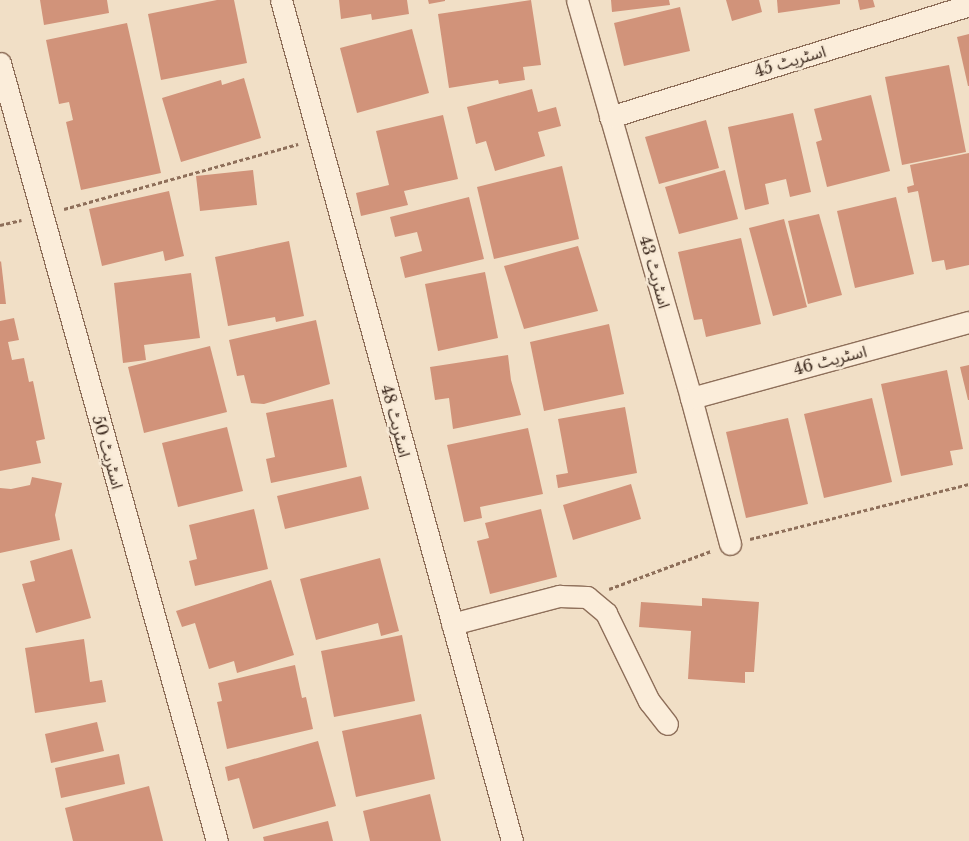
<!DOCTYPE html>
<meta charset="utf-8">
<style>
body{margin:0}
#map{position:relative;width:969px;height:841px;overflow:hidden;background:#f1dfc6;font-family:"Libre Baskerville","Noto Sans Arabic",serif}
div>[style]{position:absolute}
[style*='--x']{left:calc(var(--x)*1px);top:calc(var(--y)*1px);width:calc(var(--w)*1px);rotate:calc(var(--a)*1deg)}
.building>*{inset:0;background:#d1937a}
.path>*{height:3px;margin-top:-1.5px;transform-origin:0;background:repeating-linear-gradient(90deg,#8e6f5a 0 4px,transparent 0 6.5px)}
.roads{filter:drop-shadow(1px 0 #8e6f5a) drop-shadow(-1px 0 #8e6f5a) drop-shadow(0 1px #8e6f5a) drop-shadow(0 -1px #8e6f5a)}
.street>*{height:21px;margin:-10.5px;padding:0 10.5px;transform-origin:10.5px;border-radius:10.5px;background:#fbedda}
span{translate:-50% -50%;white-space:nowrap;text-align:center;line-height:1.15;-webkit-text-stroke:5px #f8ead6;paint-order:stroke}
.street-label{font-size:16px;color:#3d2a1f}
</style>
<div id="map">
<div class="building">
<div style="clip-path:polygon(40px 0,107px 0,109px 13px,44px 25px)"></div>
<div style="clip-path:polygon(217px 0,234px 0,247px 63px,161px 80px,148px 14px)"></div>
<div style="clip-path:polygon(339px 0,407px 0,409px 14px,372px 20px,371px 14px,341px 19px)"></div>
<div style="clip-path:polygon(428px 0,445px 0,445px 1px,429px 4px)"></div>
<div style="clip-path:polygon(531px 0,541px 65px,523px 67px,525px 80px,499px 84px,498px 80px,449px 88px,438px 14px)"></div>
<div style="clip-path:polygon(611px 0,669px 0,670px 5px,612px 12px)"></div>
<div style="clip-path:polygon(726px 0,759px 0,762px 12px,732px 21px)"></div>
<div style="clip-path:polygon(777px 0,840px 0,840px 4px,778px 13px)"></div>
<div style="clip-path:polygon(858px 0,873px 0,875px 7px,860px 10px)"></div>
<div style="clip-path:polygon(680px 7px,690px 51px,624px 66px,614px 23px)"></div>
<div style="clip-path:polygon(127px 23px,161px 173px,81px 190px,66px 122px,73px 120px,69px 102px,59px 104px,46px 40px)"></div>
<div style="clip-path:polygon(412px 29px,429px 93px,357px 113px,340px 48px)"></div>
<div style="clip-path:polygon(969px 34px,969px 86px,968px 86px,957px 37px)"></div>
<div style="clip-path:polygon(949px 65px,966px 152px,902px 165px,885px 77px)"></div>
<div style="clip-path:polygon(244px 78px,261px 138px,181px 162px,162px 98px,221px 80px,222px 85px)"></div>
<div style="clip-path:polygon(532px 89px,538px 112px,556px 107px,561px 126px,538px 132px,545px 156px,495px 171px,486px 141px,476px 144px,467px 107px)"></div>
<div style="clip-path:polygon(871px 95px,890px 171px,827px 187px,816px 142px,822px 140px,814px 109px)"></div>
<div style="clip-path:polygon(793px 113px,811px 192px,790px 197px,786px 179px,765px 184px,769px 204px,745px 210px,728px 127px)"></div>
<div style="clip-path:polygon(443px 115px,458px 179px,404px 191px,408px 205px,361px 216px,356px 193px,389px 185px,376px 131px)"></div>
<div style="clip-path:polygon(706px 120px,719px 168px,659px 184px,645px 137px)"></div>
<div style="clip-path:polygon(969px 153px,969px 265px,946px 270px,944px 260px,932px 262px,918px 191px,908px 193px,907px 187px,914px 185px,910px 165px)"></div>
<div style="clip-path:polygon(562px 166px,579px 239px,494px 259px,477px 187px)"></div>
<div style="clip-path:polygon(253px 170px,257px 205px,200px 211px,196px 176px)"></div>
<div style="clip-path:polygon(725px 170px,738px 219px,679px 234px,665px 187px)"></div>
<div style="clip-path:polygon(169px 191px,184px 256px,165px 261px,163px 251px,102px 266px,89px 209px)"></div>
<div style="clip-path:polygon(469px 197px,484px 259px,405px 278px,400px 257px,422px 251px,420px 243px,417px 232px,395px 237px,390px 217px)"></div>
<div style="clip-path:polygon(896px 197px,914px 274px,855px 288px,837px 211px)"></div>
<div style="clip-path:polygon(819px 214px,842px 295px,808px 304px,788px 221px)"></div>
<div style="clip-path:polygon(784px 219px,807px 307px,773px 316px,749px 228px)"></div>
<div style="clip-path:polygon(741px 238px,761px 324px,706px 337px,702px 319px,694px 320px,678px 252px)"></div>
<div style="clip-path:polygon(289px 241px,304px 316px,276px 322px,275px 317px,228px 326px,215px 257px)"></div>
<div style="clip-path:polygon(578px 246px,598px 311px,524px 329px,504px 266px)"></div>
<div style="clip-path:polygon(1px 261px,6px 304px,0 304px,0 262px)"></div>
<div style="clip-path:polygon(485px 272px,498px 338px,438px 351px,425px 284px)"></div>
<div style="clip-path:polygon(191px 273px,200px 338px,144px 345px,146px 360px,123px 363px,114px 283px)"></div>
<div style="clip-path:polygon(14px 318px,19px 340px,8px 342px,12px 360px,24px 358px,29px 382px,33px 381px,45px 439px,36px 441px,41px 463px,0 471px,0 321px)"></div>
<div style="clip-path:polygon(316px 320px,330px 384px,264px 404px,251px 403px,244px 375px,237px 376px,229px 340px)"></div>
<div style="clip-path:polygon(609px 324px,624px 394px,544px 411px,530px 342px)"></div>
<div style="clip-path:polygon(210px 346px,227px 412px,144px 433px,128px 367px)"></div>
<div style="clip-path:polygon(508px 355px,511px 380px,521px 415px,453px 429px,449px 398px,435px 400px,430px 367px)"></div>
<div style="clip-path:polygon(969px 365px,969px 400px,968px 400px,960px 367px)"></div>
<div style="clip-path:polygon(947px 370px,963px 449px,950px 451px,953px 465px,901px 476px,881px 384px)"></div>
<div style="clip-path:polygon(872px 398px,892px 482px,824px 498px,804px 414px)"></div>
<div style="clip-path:polygon(333px 399px,347px 467px,271px 483px,266px 459px,275px 457px,266px 413px)"></div>
<div style="clip-path:polygon(625px 407px,637px 473px,558px 488px,556px 475px,568px 473px,558px 419px)"></div>
<div style="clip-path:polygon(788px 418px,808px 504px,746px 518px,726px 432px)"></div>
<div style="clip-path:polygon(227px 427px,243px 491px,178px 507px,162px 443px)"></div>
<div style="clip-path:polygon(528px 428px,543px 494px,480px 507px,482px 518px,464px 522px,447px 445px)"></div>
<div style="clip-path:polygon(361px 476px,369px 509px,285px 529px,277px 496px)"></div>
<div style="clip-path:polygon(32px 477px,62px 483px,55px 515px,60px 540px,0 553px,0 488px,11px 489px,30px 485px)"></div>
<div style="clip-path:polygon(631px 484px,641px 519px,573px 540px,563px 505px)"></div>
<div style="clip-path:polygon(254px 509px,268px 569px,195px 586px,189px 561px,197px 559px,189px 525px)"></div>
<div style="clip-path:polygon(541px 509px,557px 577px,490px 594px,477px 541px,489px 538px,485px 523px)"></div>
<div style="clip-path:polygon(72px 549px,91px 618px,36px 633px,22px 584px,35px 581px,30px 561px)"></div>
<div style="clip-path:polygon(380px 558px,399px 631px,381px 636px,378px 623px,316px 640px,300px 579px)"></div>
<div style="clip-path:polygon(271px 580px,294px 655px,237px 673px,234px 661px,209px 669px,195px 623px,182px 627px,176px 611px)"></div>
<div style="clip-path:polygon(702px 598px,759px 602px,754px 672px,745px 672px,745px 683px,688px 679px,691px 631px,639px 627px,641px 602px,702px 606px)"></div>
<div style="clip-path:polygon(402px 635px,415px 701px,334px 717px,321px 651px)"></div>
<div style="clip-path:polygon(84px 639px,90px 682px,102px 680px,106px 702px,35px 713px,25px 648px)"></div>
<div style="clip-path:polygon(295px 665px,302px 698px,306px 697px,313px 729px,227px 749px,217px 702px,222px 701px,218px 683px)"></div>
<div style="clip-path:polygon(421px 714px,435px 779px,356px 797px,342px 731px)"></div>
<div style="clip-path:polygon(97px 722px,104px 751px,51px 763px,45px 734px)"></div>
<div style="clip-path:polygon(318px 741px,336px 806px,253px 829px,239px 778px,228px 781px,225px 767px)"></div>
<div style="clip-path:polygon(119px 754px,125px 784px,61px 798px,55px 768px)"></div>
<div style="clip-path:polygon(149px 786px,163px 841px,73px 841px,65px 808px)"></div>
<div style="clip-path:polygon(430px 794px,441px 841px,370px 841px,363px 811px)"></div>
<div style="clip-path:polygon(328px 821px,333px 841px,264px 841px,263px 837px)"></div>
</div>
<div class="path">
<div style="--x:64;--y:209;--w:243;--a:-15.5"></div>
<div style="--x:0;--y:225;--w:22;--a:-13"></div>
<div style="--x:750;--y:539;--w:226;--a:-14.1"></div>
<div style="--x:609;--y:589;--w:109;--a:-20.4"></div>
</div>
<div class="roads">
<div class="street">
<div style="--x:281;--y:0;--w:872;--a:74.64"></div>
<div style="--x:577;--y:0;--w:414;--a:74"></div>
<div style="--x:691;--y:398;--w:151;--a:75"></div>
<div style="--x:0;--y:63;--w:808;--a:74.42"></div>
<div style="--x:610;--y:117;--w:376;--a:-17.3"></div>
<div style="--x:691;--y:398;--w:288;--a:-15.3"></div>
<div style="--x:452;--y:624;--w:111;--a:-14.7"></div>
<div style="--x:559;--y:596;--w:28;--a:2"></div>
<div style="--x:587;--y:597;--w:25;--a:40"></div>
<div style="--x:606;--y:613;--w:98;--a:64"></div>
<div style="--x:649;--y:701;--w:29;--a:52"></div>
</div>
</div>
<div class="street-label">
<span style="left:790px;top:61px;rotate:-17deg">اسٹریٹ 45</span>
<span style="left:655px;top:272px;rotate:74deg">اسٹریٹ 43</span>
<span style="left:830px;top:360px;rotate:-15deg">اسٹریٹ 46</span>
<span style="left:396px;top:421px;rotate:75deg">اسٹریٹ 48</span>
<span style="left:108px;top:452px;rotate:74deg">اسٹریٹ 50</span>
</div>
</div>
